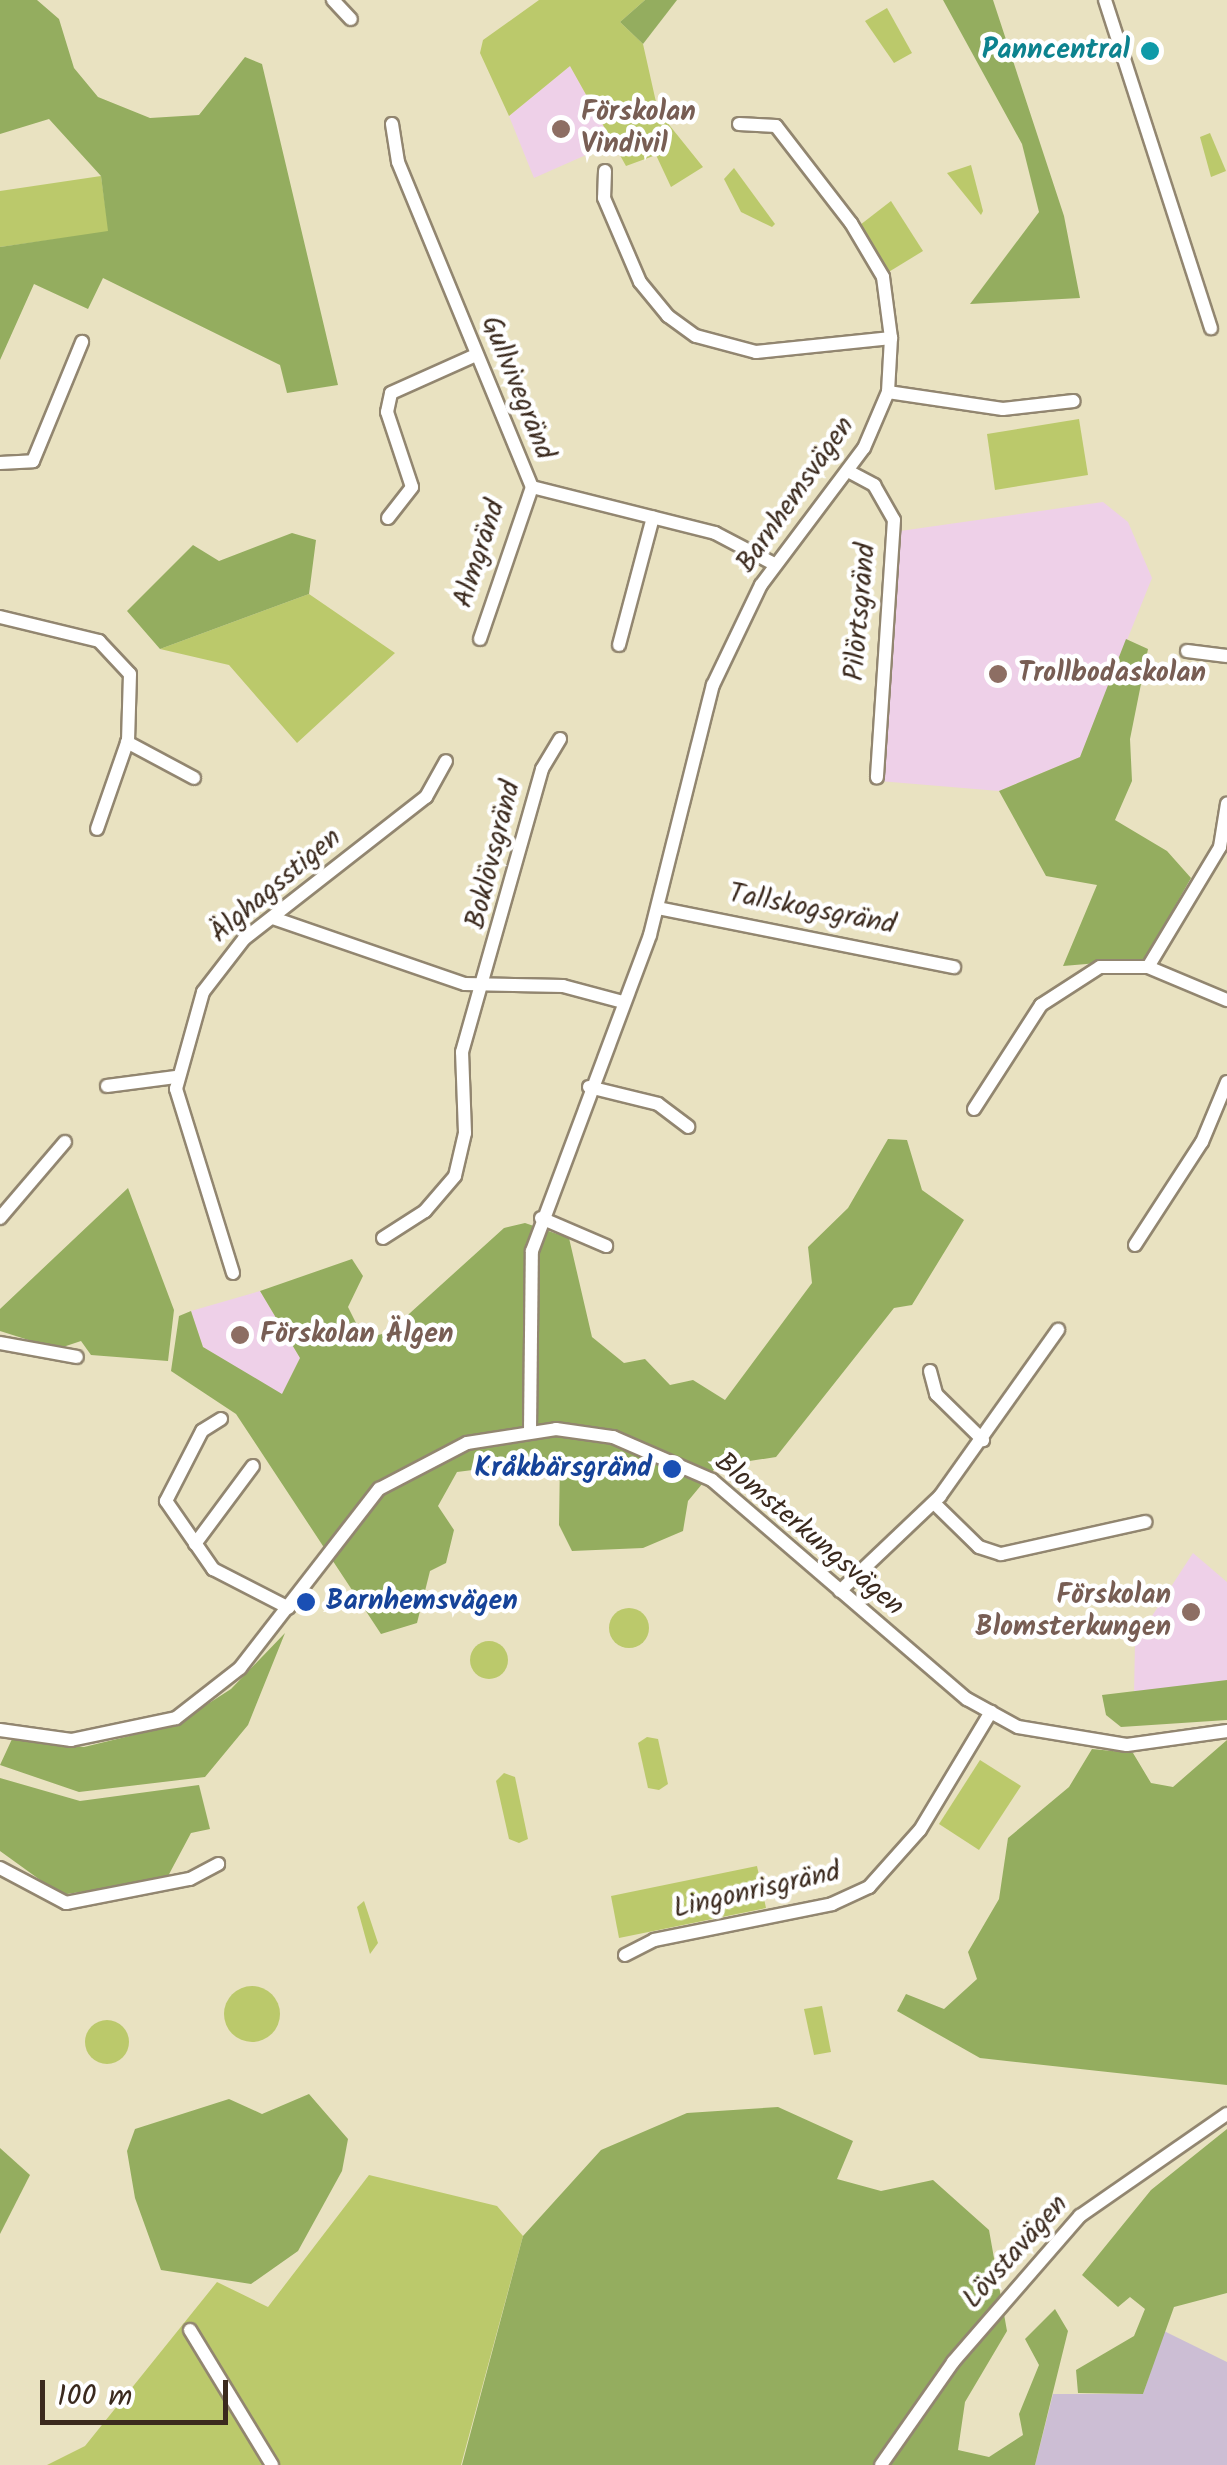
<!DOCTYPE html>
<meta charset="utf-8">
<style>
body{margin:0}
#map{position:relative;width:1227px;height:2465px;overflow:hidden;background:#e9e2c1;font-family:Kalam,sans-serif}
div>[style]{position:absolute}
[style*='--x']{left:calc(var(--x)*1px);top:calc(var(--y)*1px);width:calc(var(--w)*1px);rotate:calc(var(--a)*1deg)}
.built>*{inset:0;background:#eed0e8}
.industrial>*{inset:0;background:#ccbed4}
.green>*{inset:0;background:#bbc96b}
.round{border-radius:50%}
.forest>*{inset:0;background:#94ad5f}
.roads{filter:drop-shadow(2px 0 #928670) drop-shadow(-2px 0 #928670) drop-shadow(0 2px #928670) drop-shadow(0 -2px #928670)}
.street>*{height:12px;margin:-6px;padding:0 6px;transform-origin:6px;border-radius:6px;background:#fff}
.dots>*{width:28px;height:28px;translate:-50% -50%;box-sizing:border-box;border:5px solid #fff;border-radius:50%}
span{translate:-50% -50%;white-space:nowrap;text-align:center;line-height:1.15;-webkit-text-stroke:9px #fff;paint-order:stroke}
.culture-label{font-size:28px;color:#0d838f;font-weight:700}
.right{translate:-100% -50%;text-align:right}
.education-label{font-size:28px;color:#785e54;font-weight:700}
.left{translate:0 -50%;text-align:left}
.street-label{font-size:28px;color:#3b2a1e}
.transit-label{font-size:28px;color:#164399;font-weight:700}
.scale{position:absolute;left:40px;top:2380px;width:188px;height:45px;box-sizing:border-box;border:5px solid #3b2a1e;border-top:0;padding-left:12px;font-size:30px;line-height:35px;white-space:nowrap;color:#3b2a1e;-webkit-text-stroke:8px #fff;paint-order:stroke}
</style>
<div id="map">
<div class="built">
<div style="clip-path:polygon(570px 66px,613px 143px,534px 178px,509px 116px)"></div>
<div style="clip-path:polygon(1103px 502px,1128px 522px,1152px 578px,1080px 757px,999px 791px,879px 781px,893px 532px)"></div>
<div style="clip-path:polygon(260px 1291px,300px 1358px,282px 1395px,203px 1347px,191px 1311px)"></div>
<div style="clip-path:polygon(1193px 1553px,1227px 1582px,1227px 1691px,1134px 1695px,1135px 1642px)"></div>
</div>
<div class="industrial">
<div style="clip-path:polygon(1164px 2331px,1227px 2362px,1227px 2465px,1035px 2465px,1053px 2394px,1143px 2394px)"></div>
</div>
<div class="green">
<div style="clip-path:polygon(539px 0,645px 0,620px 22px,643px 44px,658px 111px,703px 167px,671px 187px,656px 155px,626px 166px,570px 66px,509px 116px,480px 53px,483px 40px)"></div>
<div style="clip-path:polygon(887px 8px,912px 53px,894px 63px,865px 21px)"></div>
<div style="clip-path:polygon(1210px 133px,1226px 171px,1211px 177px,1200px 137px)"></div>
<div style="clip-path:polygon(971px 165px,983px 211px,981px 215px,947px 173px)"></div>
<div style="clip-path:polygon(734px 168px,775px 224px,772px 227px,741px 212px,724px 179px)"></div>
<div style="clip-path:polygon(101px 176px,109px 232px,0 247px,0 191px)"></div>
<div style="clip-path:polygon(891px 201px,923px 251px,887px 273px,860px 225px)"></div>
<div style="clip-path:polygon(1079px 419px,1088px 475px,995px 490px,987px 434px)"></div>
<div style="clip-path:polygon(309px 594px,395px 653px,297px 743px,229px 665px,160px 649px)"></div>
<div class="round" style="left:609px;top:1608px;width:40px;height:40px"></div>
<div class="round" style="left:470px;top:1641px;width:38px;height:38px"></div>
<div style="clip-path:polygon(647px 1737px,658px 1739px,668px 1784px,659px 1790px,648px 1788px,638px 1743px)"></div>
<div style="clip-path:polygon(980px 1760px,1021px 1786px,979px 1850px,939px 1824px)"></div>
<div style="clip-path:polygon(504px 1773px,515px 1777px,528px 1839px,519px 1843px,509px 1839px,496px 1781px)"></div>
<div style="clip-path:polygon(757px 1866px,766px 1908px,619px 1938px,611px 1896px)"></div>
<div style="clip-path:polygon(364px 1901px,378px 1943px,370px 1954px,357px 1907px)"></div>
<div class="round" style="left:224px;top:1986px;width:56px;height:56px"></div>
<div style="clip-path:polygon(822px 2006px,831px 2052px,814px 2055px,804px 2009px)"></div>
<div class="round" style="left:85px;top:2020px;width:44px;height:44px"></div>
<div style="clip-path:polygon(369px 2175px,497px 2206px,523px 2236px,461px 2465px,47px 2465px,85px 2446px,217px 2282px,268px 2307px)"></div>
</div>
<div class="forest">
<div style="clip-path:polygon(0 0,37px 0,59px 19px,74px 68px,98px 97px,150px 118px,199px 115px,245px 57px,262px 64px,338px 385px,287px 393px,280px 365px,103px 278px,88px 309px,34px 284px,0 360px,0 247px,108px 231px,101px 176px,49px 119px,0 134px)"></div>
<div style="clip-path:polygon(645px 0,677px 0,643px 44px,620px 22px)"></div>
<div style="clip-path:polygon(943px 0,993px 0,1064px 216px,1080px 298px,970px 304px,1039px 212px,1022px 144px)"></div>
<div style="clip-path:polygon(292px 533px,316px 540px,309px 594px,160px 649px,127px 611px,193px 545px,219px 561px)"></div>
<div style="clip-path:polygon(1126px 639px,1148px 649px,1130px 739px,1132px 781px,1115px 820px,1167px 851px,1191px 878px,1145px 959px,1063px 966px,1097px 885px,1046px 876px,999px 791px,1080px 757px)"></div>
<div style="clip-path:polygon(888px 1139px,907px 1140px,922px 1190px,964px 1220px,912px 1305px,894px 1308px,776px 1457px,717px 1466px,688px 1501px,683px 1531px,643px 1548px,572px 1551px,559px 1525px,560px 1459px,457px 1472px,438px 1506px,454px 1530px,446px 1563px,430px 1571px,417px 1623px,381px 1634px,236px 1414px,171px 1371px,179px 1316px,191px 1311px,203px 1347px,282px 1394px,300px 1358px,260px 1291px,352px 1259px,363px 1276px,348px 1307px,364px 1339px,389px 1332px,504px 1228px,525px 1223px,569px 1238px,592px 1337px,624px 1363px,645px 1359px,670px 1385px,693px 1380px,725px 1400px,812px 1283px,808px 1247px,848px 1208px)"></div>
<div style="clip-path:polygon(128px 1188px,174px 1310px,168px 1361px,91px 1355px,81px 1341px,57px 1349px,0 1331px,0 1309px)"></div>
<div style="clip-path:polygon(285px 1633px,248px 1725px,205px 1777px,79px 1792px,0 1765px,12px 1739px,84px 1747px,175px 1725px,231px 1689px)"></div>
<div style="clip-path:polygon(1227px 1680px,1227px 1720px,1121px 1727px,1106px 1715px,1102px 1695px)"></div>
<div style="clip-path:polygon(1227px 1740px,1227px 2085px,980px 2058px,897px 2011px,906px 1994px,944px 2009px,977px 1979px,968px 1952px,999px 1899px,1008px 1838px,1069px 1787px,1092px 1749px,1133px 1753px,1151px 1783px,1173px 1787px)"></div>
<div style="clip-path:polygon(0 1778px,80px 1801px,199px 1785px,210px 1829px,191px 1833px,167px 1878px,61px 1895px,0 1851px)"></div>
<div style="clip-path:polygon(309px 2094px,348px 2139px,342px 2171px,298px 2251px,251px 2284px,161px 2270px,135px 2198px,127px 2151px,135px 2129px,229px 2099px,262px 2114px)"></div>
<div style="clip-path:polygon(778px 2107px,853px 2141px,837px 2179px,881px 2191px,933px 2180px,989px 2230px,1007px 2331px,965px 2402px,958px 2450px,989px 2457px,1023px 2435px,1019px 2414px,1039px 2365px,1025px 2339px,1055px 2309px,1068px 2331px,1035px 2465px,462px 2465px,523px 2236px,601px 2150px,687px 2113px)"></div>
<div style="clip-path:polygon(1227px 2129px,1227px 2293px,1174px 2307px,1143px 2394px,1078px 2393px,1076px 2370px,1134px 2336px,1145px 2309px,1130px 2297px,1118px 2307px,1082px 2275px,1151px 2190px)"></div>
<div style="clip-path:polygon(0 2148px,30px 2175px,0 2234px)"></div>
</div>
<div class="roads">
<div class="street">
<div style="--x:333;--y:0;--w:26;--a:47"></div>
<div style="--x:1105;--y:0;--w:345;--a:72.1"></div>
<div style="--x:392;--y:124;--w:38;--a:81"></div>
<div style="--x:398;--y:162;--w:352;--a:67.6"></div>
<div style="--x:532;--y:487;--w:189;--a:14.1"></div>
<div style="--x:715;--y:533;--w:67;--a:27.7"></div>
<div style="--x:739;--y:124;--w:37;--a:3"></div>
<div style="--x:776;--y:126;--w:123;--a:52.3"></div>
<div style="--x:851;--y:223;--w:63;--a:59.3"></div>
<div style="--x:883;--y:277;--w:62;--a:82.5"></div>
<div style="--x:605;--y:171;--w:27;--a:92"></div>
<div style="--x:604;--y:198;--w:91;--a:66.8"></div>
<div style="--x:640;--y:282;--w:44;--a:50.5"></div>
<div style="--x:668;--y:316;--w:34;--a:36"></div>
<div style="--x:696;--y:336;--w:62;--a:14.9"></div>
<div style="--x:756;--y:352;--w:136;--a:-5.9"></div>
<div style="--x:891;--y:338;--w:54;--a:93.2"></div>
<div style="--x:0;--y:463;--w:33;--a:-3"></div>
<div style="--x:33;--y:461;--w:129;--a:-67.6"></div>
<div style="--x:848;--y:471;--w:30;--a:28"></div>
<div style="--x:874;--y:485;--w:40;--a:60.3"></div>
<div style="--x:894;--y:520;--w:258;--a:93.8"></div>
<div style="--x:388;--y:518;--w:39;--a:-52"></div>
<div style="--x:412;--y:487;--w:79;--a:-108.4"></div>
<div style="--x:387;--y:412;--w:19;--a:-78"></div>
<div style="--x:391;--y:393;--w:93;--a:-24.1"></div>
<div style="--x:0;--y:617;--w:102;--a:13.6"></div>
<div style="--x:99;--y:641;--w:45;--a:46.8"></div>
<div style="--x:130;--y:674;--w:66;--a:91.7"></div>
<div style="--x:128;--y:740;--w:94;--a:109.2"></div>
<div style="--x:480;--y:639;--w:161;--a:-71.1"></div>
<div style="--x:619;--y:645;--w:132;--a:-75.1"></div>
<div style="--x:1187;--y:651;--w:40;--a:7.1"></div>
<div style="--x:127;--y:742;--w:76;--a:28.2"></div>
<div style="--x:658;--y:908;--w:302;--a:11.3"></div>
<div style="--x:273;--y:918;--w:203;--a:19"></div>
<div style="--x:465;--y:984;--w:98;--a:1.2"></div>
<div style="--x:563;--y:986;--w:62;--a:14.9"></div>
<div style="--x:1148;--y:967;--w:140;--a:-59"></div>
<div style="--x:1220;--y:847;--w:44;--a:-80.8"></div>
<div style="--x:107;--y:1086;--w:69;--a:-7.5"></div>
<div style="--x:589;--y:1087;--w:71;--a:13.8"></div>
<div style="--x:658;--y:1104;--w:38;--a:37"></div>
<div style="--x:974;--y:1109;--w:124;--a:-57.2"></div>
<div style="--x:1041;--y:1005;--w:70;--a:-32.8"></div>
<div style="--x:1100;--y:967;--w:48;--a:0"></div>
<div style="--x:1148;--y:967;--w:86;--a:22.7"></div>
<div style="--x:0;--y:1218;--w:100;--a:-49.5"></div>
<div style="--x:541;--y:1218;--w:71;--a:23.3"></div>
<div style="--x:383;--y:1238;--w:50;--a:-32.7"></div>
<div style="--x:425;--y:1211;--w:46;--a:-49.4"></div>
<div style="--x:455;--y:1176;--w:44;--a:-76.9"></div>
<div style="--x:465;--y:1133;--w:81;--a:-92.1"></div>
<div style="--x:462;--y:1052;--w:294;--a:-74.2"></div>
<div style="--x:542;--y:769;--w:35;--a:-59"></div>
<div style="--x:1135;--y:1245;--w:123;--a:-57"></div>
<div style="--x:1202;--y:1142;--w:65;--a:-67.4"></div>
<div style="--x:233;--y:1273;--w:193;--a:-107.2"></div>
<div style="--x:176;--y:1089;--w:101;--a:-74.4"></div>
<div style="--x:203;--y:992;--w:67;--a:-52.3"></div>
<div style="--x:244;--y:939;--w:231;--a:-38"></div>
<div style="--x:426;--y:797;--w:41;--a:-60.9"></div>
<div style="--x:0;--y:1343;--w:78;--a:10.3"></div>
<div style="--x:930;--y:1371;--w:24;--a:75"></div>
<div style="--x:936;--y:1394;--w:66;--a:44.4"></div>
<div style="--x:221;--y:1419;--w:22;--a:148"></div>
<div style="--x:202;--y:1431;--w:79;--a:117.2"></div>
<div style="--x:166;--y:1501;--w:83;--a:55.3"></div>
<div style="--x:213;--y:1569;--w:85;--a:27.2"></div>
<div style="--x:530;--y:1430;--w:179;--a:-89.4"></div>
<div style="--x:532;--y:1251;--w:337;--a:-69.5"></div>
<div style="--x:650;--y:935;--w:258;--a:-75.9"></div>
<div style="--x:713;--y:685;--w:111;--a:-64.4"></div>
<div style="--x:761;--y:585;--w:171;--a:-53.1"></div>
<div style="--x:864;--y:448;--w:61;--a:-66.8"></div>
<div style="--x:888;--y:392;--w:116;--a:8.4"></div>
<div style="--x:1003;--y:409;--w:71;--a:-6.4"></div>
<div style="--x:934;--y:1503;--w:63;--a:44.4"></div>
<div style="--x:979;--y:1547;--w:23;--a:18"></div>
<div style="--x:1001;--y:1554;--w:148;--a:-12.5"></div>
<div style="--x:195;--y:1544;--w:97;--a:-53.4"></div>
<div style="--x:840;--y:1591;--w:138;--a:-43.5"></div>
<div style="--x:940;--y:1496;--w:204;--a:-54.6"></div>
<div style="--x:0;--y:1730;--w:72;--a:8"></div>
<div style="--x:71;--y:1740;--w:107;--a:-11.8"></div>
<div style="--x:176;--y:1718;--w:81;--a:-38"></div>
<div style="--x:240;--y:1668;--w:227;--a:-52.2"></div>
<div style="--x:379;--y:1489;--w:99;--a:-27.6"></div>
<div style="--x:467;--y:1443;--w:90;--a:-8.9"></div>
<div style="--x:556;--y:1429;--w:58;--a:8"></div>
<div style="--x:613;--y:1437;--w:108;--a:23.5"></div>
<div style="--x:712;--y:1480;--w:336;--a:40.7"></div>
<div style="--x:967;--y:1699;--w:58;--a:28.8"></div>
<div style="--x:1018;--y:1727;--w:110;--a:9.4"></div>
<div style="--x:1127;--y:1745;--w:101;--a:-8"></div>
<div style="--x:0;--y:1868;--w:75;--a:27.9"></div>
<div style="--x:66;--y:1903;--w:126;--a:-11"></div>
<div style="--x:190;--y:1879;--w:32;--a:-28"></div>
<div style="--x:625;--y:1955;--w:33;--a:-27"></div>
<div style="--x:654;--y:1940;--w:182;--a:-11.4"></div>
<div style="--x:832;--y:1904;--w:41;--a:-24.7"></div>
<div style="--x:869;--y:1887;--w:76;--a:-48.2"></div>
<div style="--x:920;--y:1830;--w:138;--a:-59"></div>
<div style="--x:190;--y:2330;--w:158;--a:58.7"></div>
<div style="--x:881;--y:2465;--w:126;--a:-55"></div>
<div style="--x:953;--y:2362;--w:194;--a:-49"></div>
<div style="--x:1080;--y:2216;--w:179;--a:-34.8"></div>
</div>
</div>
<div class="dots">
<div style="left:1150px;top:51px;background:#0f9aa8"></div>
<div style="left:561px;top:129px;background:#8d6e63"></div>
<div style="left:998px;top:674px;background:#8d6e63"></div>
<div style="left:240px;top:1335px;background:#8d6e63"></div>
<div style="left:672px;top:1469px;background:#1a4fb4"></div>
<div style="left:306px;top:1602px;background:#1a4fb4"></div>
<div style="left:1191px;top:1612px;background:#8d6e63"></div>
</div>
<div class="culture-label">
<span class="right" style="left:1130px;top:51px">Panncentral</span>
</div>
<div class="education-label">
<span class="left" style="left:581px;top:129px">Förskolan<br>Vindivil</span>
<span class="left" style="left:1018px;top:674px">Trollbodaskolan</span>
<span class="left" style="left:260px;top:1335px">Förskolan Älgen</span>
<span class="right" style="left:1171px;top:1612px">Förskolan<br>Blomsterkungen</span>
</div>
<div class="street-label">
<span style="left:517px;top:388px;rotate:68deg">Gullvivegränd</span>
<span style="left:796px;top:495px;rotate:-55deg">Barnhemsvägen</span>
<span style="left:480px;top:554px;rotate:-72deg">Almgränd</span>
<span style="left:861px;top:612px;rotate:-85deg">Pilörtsgränd</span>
<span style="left:494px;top:855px;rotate:-76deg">Boklövsgränd</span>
<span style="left:276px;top:886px;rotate:-40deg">Älghagsstigen</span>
<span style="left:812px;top:910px;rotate:11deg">Tallskogsgränd</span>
<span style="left:809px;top:1535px;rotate:40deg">Blomsterkungsvägen</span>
<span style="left:757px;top:1891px;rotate:-13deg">Lingonrisgränd</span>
<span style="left:1016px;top:2252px;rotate:-48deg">Lövstavägen</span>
</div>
<div class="transit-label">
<span class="right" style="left:652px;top:1469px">Kråkbärsgränd</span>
<span class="left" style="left:326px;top:1602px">Barnhemsvägen</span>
</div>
<div class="scale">100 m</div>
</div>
